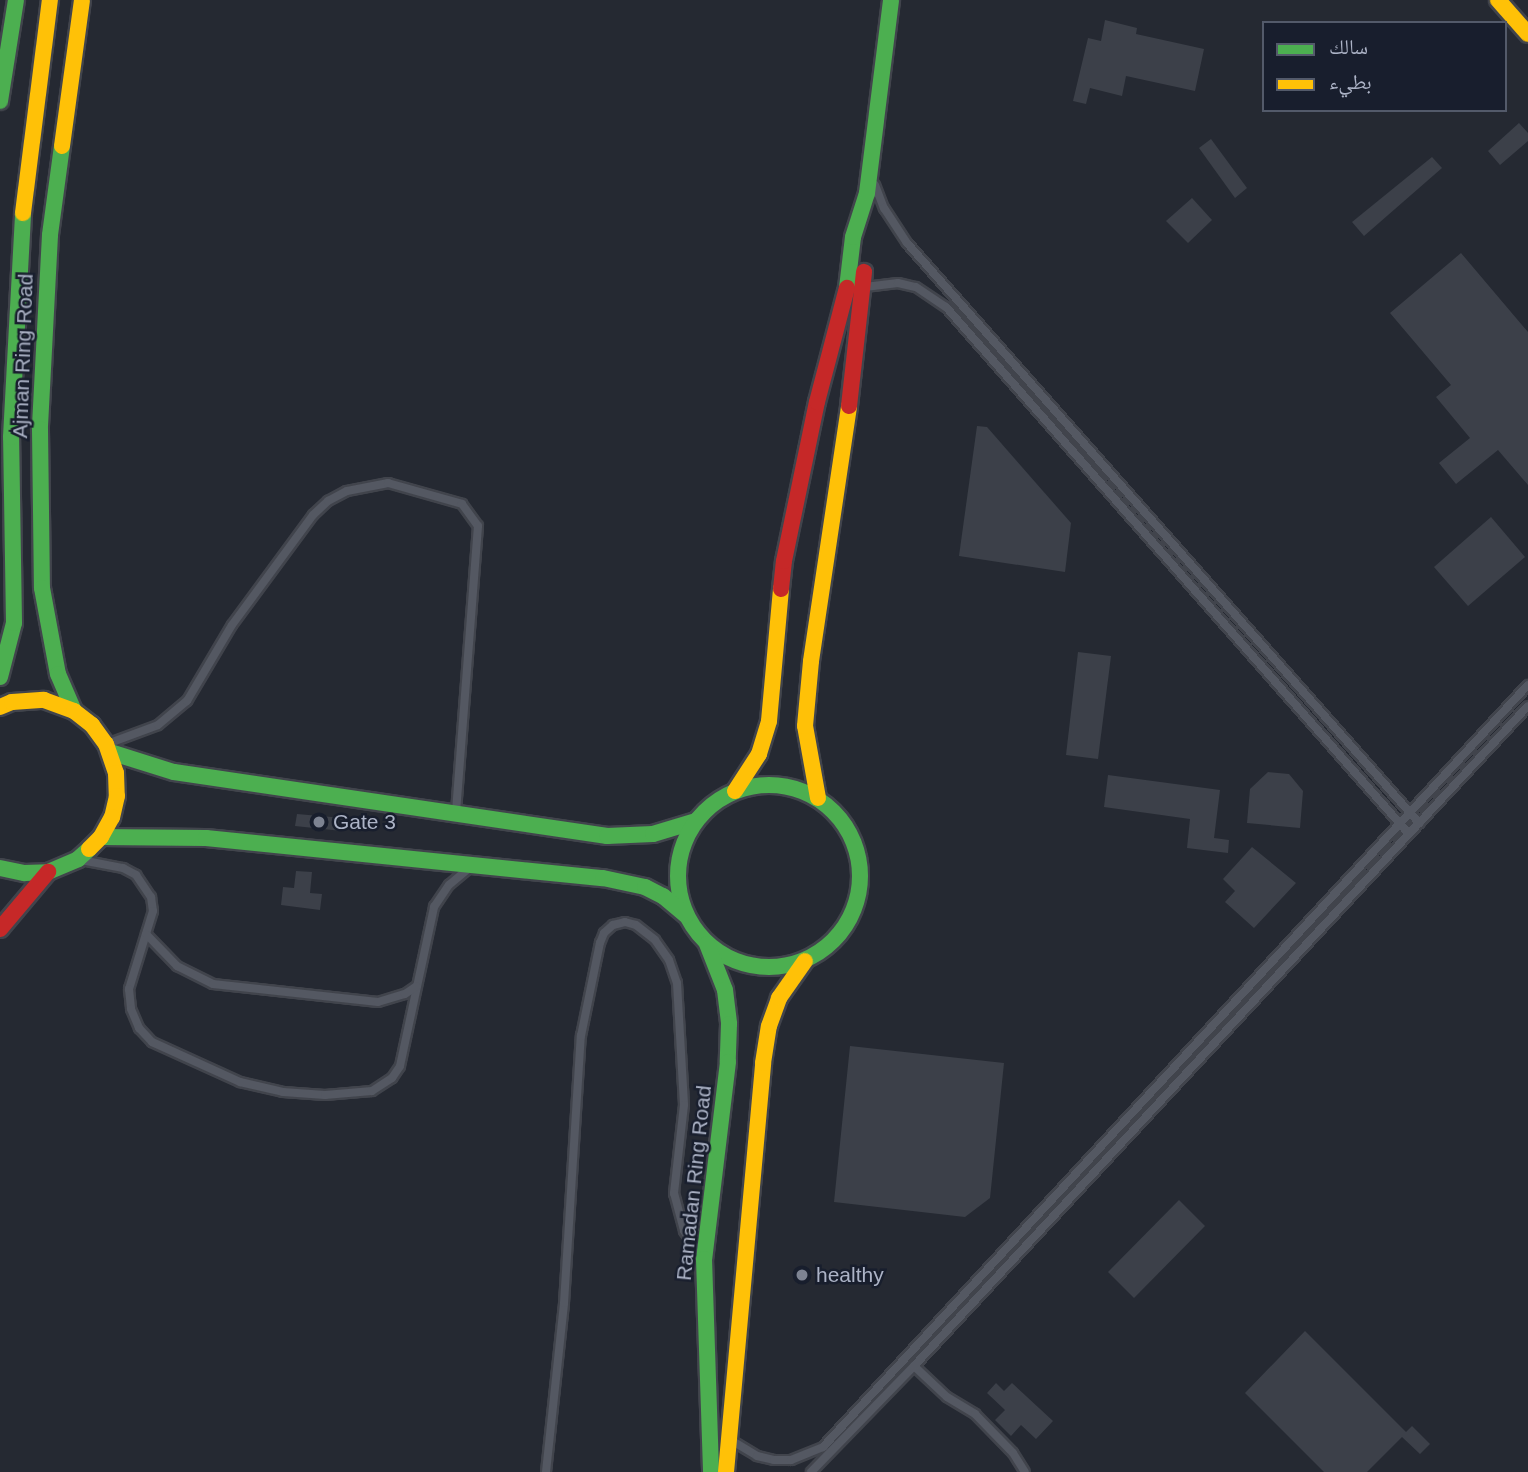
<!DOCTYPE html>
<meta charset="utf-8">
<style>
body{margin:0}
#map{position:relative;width:1528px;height:1472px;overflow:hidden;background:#252932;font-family:Helvetica,"Noto Naskh Arabic",sans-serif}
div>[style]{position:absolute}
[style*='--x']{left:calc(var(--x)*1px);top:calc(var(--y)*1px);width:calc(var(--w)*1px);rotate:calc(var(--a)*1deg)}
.building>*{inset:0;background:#3c4049}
.roads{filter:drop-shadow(2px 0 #41444c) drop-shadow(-2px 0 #41444c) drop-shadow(0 2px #41444c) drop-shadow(0 -2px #41444c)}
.lane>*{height:8px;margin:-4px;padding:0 4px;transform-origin:4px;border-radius:4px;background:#545862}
.fast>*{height:16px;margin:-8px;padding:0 8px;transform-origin:8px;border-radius:8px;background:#4caf50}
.fast>.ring{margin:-8px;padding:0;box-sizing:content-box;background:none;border:16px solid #4caf50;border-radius:50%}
.slow>*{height:16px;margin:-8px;padding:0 8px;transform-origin:8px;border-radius:8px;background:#ffc107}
.jam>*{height:16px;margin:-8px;padding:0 8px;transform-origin:8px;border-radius:8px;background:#c62828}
.dots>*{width:19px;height:19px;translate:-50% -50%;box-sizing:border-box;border:4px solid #181e2d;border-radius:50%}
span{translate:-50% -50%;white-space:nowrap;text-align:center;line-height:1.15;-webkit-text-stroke:5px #181e2d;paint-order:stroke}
.street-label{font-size:21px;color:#acb3c6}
.poi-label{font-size:21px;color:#acb3c6}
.left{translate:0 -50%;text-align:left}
.legend{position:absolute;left:1262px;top:21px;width:245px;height:91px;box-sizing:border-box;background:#181e2d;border:2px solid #535a6a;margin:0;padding:9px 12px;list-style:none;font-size:21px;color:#acb3c6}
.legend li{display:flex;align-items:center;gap:14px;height:35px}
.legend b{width:35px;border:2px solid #535a6a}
</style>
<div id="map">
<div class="building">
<div style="clip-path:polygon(1105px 20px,1137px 28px,1136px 34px,1204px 49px,1195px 91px,1126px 76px,1122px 96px,1090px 88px,1086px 104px,1073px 101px,1088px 38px,1101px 41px)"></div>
<div style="clip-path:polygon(1519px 123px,1528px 133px,1528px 141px,1500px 165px,1488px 151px)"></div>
<div style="clip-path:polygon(1211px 139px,1247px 188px,1235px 198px,1199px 148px)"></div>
<div style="clip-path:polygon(1432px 157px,1442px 168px,1364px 236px,1352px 222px)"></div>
<div style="clip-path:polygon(1192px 198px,1212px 220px,1188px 243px,1166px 221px)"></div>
<div style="clip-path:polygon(1461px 253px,1528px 332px,1528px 485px,1498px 450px,1456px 484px,1439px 463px,1470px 438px,1436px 397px,1451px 385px,1390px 313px)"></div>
<div style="clip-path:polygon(977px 426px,987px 427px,1071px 523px,1065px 572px,959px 556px)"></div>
<div style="clip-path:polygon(1491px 517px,1525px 557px,1468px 606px,1434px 567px)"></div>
<div style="clip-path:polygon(1078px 652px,1111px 656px,1098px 759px,1066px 755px)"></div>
<div style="clip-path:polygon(1268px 772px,1289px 774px,1303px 791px,1300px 828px,1247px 823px,1250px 789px)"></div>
<div style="clip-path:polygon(1108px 775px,1220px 790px,1214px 838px,1229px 840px,1228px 853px,1187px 848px,1190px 819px,1104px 807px)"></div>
<div style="clip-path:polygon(297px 814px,343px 818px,342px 831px,295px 826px)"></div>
<div style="clip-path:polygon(1252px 847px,1296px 883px,1254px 928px,1225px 902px,1235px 891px,1223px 879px)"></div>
<div style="clip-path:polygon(296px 871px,312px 872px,310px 893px,322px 894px,320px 910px,281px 905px,283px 887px,294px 888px)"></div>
<div style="clip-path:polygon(850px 1046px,1004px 1063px,990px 1198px,965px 1217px,834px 1202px)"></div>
<div style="clip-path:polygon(1179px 1200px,1205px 1226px,1134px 1298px,1108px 1272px)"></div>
<div style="clip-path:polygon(1305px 1331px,1406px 1432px,1412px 1426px,1430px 1444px,1420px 1454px,1402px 1437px,1367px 1472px,1324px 1472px,1245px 1393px)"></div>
<div style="clip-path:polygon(996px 1383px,1004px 1391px,1012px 1383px,1053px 1421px,1036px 1439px,1021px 1425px,1011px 1436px,995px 1420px,1005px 1410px,987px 1393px)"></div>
</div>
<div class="roads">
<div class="lane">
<div style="--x:875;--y:185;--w:25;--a:69"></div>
<div style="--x:884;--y:208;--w:42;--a:56.7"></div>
<div style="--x:907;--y:243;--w:774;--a:48.56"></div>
<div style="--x:865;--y:287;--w:33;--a:-7"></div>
<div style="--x:898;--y:283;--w:18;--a:13"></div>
<div style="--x:916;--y:287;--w:36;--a:34"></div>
<div style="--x:946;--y:307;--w:701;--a:48.7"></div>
<div style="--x:107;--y:744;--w:54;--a:-20.4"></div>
<div style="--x:158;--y:725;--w:38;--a:-40"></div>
<div style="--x:187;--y:701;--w:88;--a:-59.4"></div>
<div style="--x:232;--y:625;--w:137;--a:-53.6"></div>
<div style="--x:313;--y:515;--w:21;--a:-43"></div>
<div style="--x:328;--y:501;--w:21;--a:-28"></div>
<div style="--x:347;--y:491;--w:42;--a:-11"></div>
<div style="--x:388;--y:483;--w:77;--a:15.8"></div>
<div style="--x:462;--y:504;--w:27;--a:54"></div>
<div style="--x:478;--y:526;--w:286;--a:94.4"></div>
<div style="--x:81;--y:860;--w:43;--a:10.8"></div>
<div style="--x:123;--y:868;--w:15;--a:28"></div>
<div style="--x:136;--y:875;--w:27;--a:56"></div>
<div style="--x:151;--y:897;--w:14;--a:82"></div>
<div style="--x:153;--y:911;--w:82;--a:107.1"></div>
<div style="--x:129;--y:989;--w:20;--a:84"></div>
<div style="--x:131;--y:1009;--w:21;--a:67"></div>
<div style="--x:139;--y:1028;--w:19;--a:47"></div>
<div style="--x:152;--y:1042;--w:97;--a:24.4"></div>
<div style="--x:240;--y:1082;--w:44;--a:13.1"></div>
<div style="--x:283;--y:1092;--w:42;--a:4.1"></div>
<div style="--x:325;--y:1095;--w:47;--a:-4.9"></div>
<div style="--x:372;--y:1091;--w:24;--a:-33"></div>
<div style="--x:392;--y:1078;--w:14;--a:-56"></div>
<div style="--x:400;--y:1066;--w:163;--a:-77.9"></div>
<div style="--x:434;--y:907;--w:27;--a:-56"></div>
<div style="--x:449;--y:885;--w:25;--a:-40"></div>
<div style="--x:146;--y:934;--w:45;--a:45.9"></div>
<div style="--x:177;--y:966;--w:40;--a:26.6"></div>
<div style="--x:213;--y:984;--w:166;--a:6.2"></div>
<div style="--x:378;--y:1002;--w:28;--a:-17"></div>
<div style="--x:405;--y:994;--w:14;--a:-34"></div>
<div style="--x:914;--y:1366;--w:45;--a:43.2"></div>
<div style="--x:947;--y:1397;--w:33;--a:31"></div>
<div style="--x:975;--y:1414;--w:54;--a:45.7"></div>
<div style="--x:1013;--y:1453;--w:22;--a:58"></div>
<div style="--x:734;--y:1442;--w:27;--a:31"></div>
<div style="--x:757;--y:1456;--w:17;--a:13"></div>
<div style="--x:774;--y:1460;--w:17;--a:0"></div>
<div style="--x:791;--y:1460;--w:35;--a:-22"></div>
<div style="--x:823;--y:1447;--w:1038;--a:-47.23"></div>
<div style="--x:546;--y:1472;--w:170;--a:-83.9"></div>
<div style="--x:564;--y:1303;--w:268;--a:-86.4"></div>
<div style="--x:581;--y:1036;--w:95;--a:-78.5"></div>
<div style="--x:600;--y:943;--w:11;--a:-68"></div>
<div style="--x:604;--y:933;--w:12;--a:-42"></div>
<div style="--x:613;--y:925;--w:12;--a:-14"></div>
<div style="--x:625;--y:922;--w:11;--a:15"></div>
<div style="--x:636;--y:925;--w:24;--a:38"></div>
<div style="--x:655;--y:940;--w:24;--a:55"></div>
<div style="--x:669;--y:960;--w:24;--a:71"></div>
<div style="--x:677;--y:983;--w:122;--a:86.7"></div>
<div style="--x:684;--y:1105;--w:89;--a:96.5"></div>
<div style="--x:674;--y:1193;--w:39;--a:75"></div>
<div style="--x:684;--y:1231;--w:28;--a:55"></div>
<div style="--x:811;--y:1472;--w:148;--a:-45.8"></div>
<div style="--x:914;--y:1366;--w:901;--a:-47.07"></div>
</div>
<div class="fast">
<div style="--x:0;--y:101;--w:102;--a:-81"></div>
<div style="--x:62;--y:146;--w:90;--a:97.7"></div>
<div style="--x:50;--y:235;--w:194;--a:93"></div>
<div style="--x:40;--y:429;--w:159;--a:89.3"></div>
<div style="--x:42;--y:588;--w:87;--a:79.5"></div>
<div style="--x:58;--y:674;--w:40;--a:66.6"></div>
<div style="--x:847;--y:288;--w:51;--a:-83.3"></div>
<div style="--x:853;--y:237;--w:46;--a:-72.3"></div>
<div style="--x:867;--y:193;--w:194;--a:-82.9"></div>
<div style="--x:0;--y:677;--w:56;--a:-75.5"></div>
<div style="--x:14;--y:623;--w:186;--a:-90.9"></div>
<div style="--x:11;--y:437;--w:224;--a:-86.9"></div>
<div style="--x:110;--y:752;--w:67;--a:17.4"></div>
<div style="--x:174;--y:772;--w:438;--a:8.4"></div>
<div style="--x:607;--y:836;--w:46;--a:-2.5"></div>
<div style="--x:653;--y:834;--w:45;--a:-16.8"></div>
<div class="ring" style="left:678px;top:785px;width:166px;height:166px"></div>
<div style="--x:101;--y:837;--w:105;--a:0.5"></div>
<div style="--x:206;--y:838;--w:399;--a:5.8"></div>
<div style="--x:603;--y:878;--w:43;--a:12.1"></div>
<div style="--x:645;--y:887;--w:20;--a:27"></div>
<div style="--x:663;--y:896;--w:30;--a:40"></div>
<div style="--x:0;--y:868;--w:25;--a:12"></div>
<div style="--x:24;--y:873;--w:24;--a:-2"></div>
<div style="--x:48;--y:872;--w:33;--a:-23"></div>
<div style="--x:78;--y:859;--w:15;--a:-42"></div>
<div style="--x:707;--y:944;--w:49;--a:68.6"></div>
<div style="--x:725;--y:990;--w:34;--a:83"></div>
<div style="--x:729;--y:1024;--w:38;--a:92"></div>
<div style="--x:728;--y:1062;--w:198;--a:96.9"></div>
<div style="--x:704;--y:1259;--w:213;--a:88.1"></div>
</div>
<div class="slow">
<div style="--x:1498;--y:0;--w:45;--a:48.6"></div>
<div style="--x:62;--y:146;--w:147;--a:-82.2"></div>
<div style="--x:23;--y:213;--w:215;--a:-82.8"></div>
<div style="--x:0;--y:707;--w:13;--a:-23"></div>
<div style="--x:12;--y:702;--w:32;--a:-4"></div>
<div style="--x:44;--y:700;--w:32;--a:20"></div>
<div style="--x:74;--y:711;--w:23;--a:38"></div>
<div style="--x:92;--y:725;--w:24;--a:54"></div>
<div style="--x:106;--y:744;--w:31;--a:71"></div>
<div style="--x:116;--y:773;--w:23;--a:88"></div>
<div style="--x:117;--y:796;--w:22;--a:103"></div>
<div style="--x:112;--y:817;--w:23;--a:119"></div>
<div style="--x:101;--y:837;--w:17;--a:135"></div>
<div style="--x:735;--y:791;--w:44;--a:-57"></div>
<div style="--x:759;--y:754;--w:34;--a:-73"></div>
<div style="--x:769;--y:721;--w:133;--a:-84.8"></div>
<div style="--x:818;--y:798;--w:73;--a:-100.2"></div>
<div style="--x:805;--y:726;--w:65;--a:-84.7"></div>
<div style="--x:811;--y:661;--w:258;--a:-81.5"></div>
<div style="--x:726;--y:1472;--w:411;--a:-84.8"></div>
<div style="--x:763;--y:1063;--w:37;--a:-81"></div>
<div style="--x:769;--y:1026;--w:30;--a:-70"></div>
<div style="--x:779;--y:998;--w:45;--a:-54.9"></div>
</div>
<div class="jam">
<div style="--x:849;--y:406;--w:135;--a:-83.6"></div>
<div style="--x:781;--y:589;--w:28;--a:-84"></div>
<div style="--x:784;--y:561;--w:162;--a:-78.3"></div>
<div style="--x:817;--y:402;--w:118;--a:-75.3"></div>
<div style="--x:0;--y:929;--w:75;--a:-49.9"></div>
</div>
</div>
<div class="dots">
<div style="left:319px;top:822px;background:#7d8392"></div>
<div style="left:802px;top:1275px;background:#7d8392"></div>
</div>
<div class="street-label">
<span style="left:23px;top:356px;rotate:-88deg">Ajman Ring Road</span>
<span style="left:694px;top:1183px;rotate:-84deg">Ramadan Ring Road</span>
</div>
<div class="poi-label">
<span class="left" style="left:333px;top:822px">Gate 3</span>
<span class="left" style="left:816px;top:1275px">healthy</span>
</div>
<ul class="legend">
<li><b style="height:9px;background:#4caf50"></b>سالك</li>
<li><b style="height:9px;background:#ffc107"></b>بطيء</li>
</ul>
</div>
